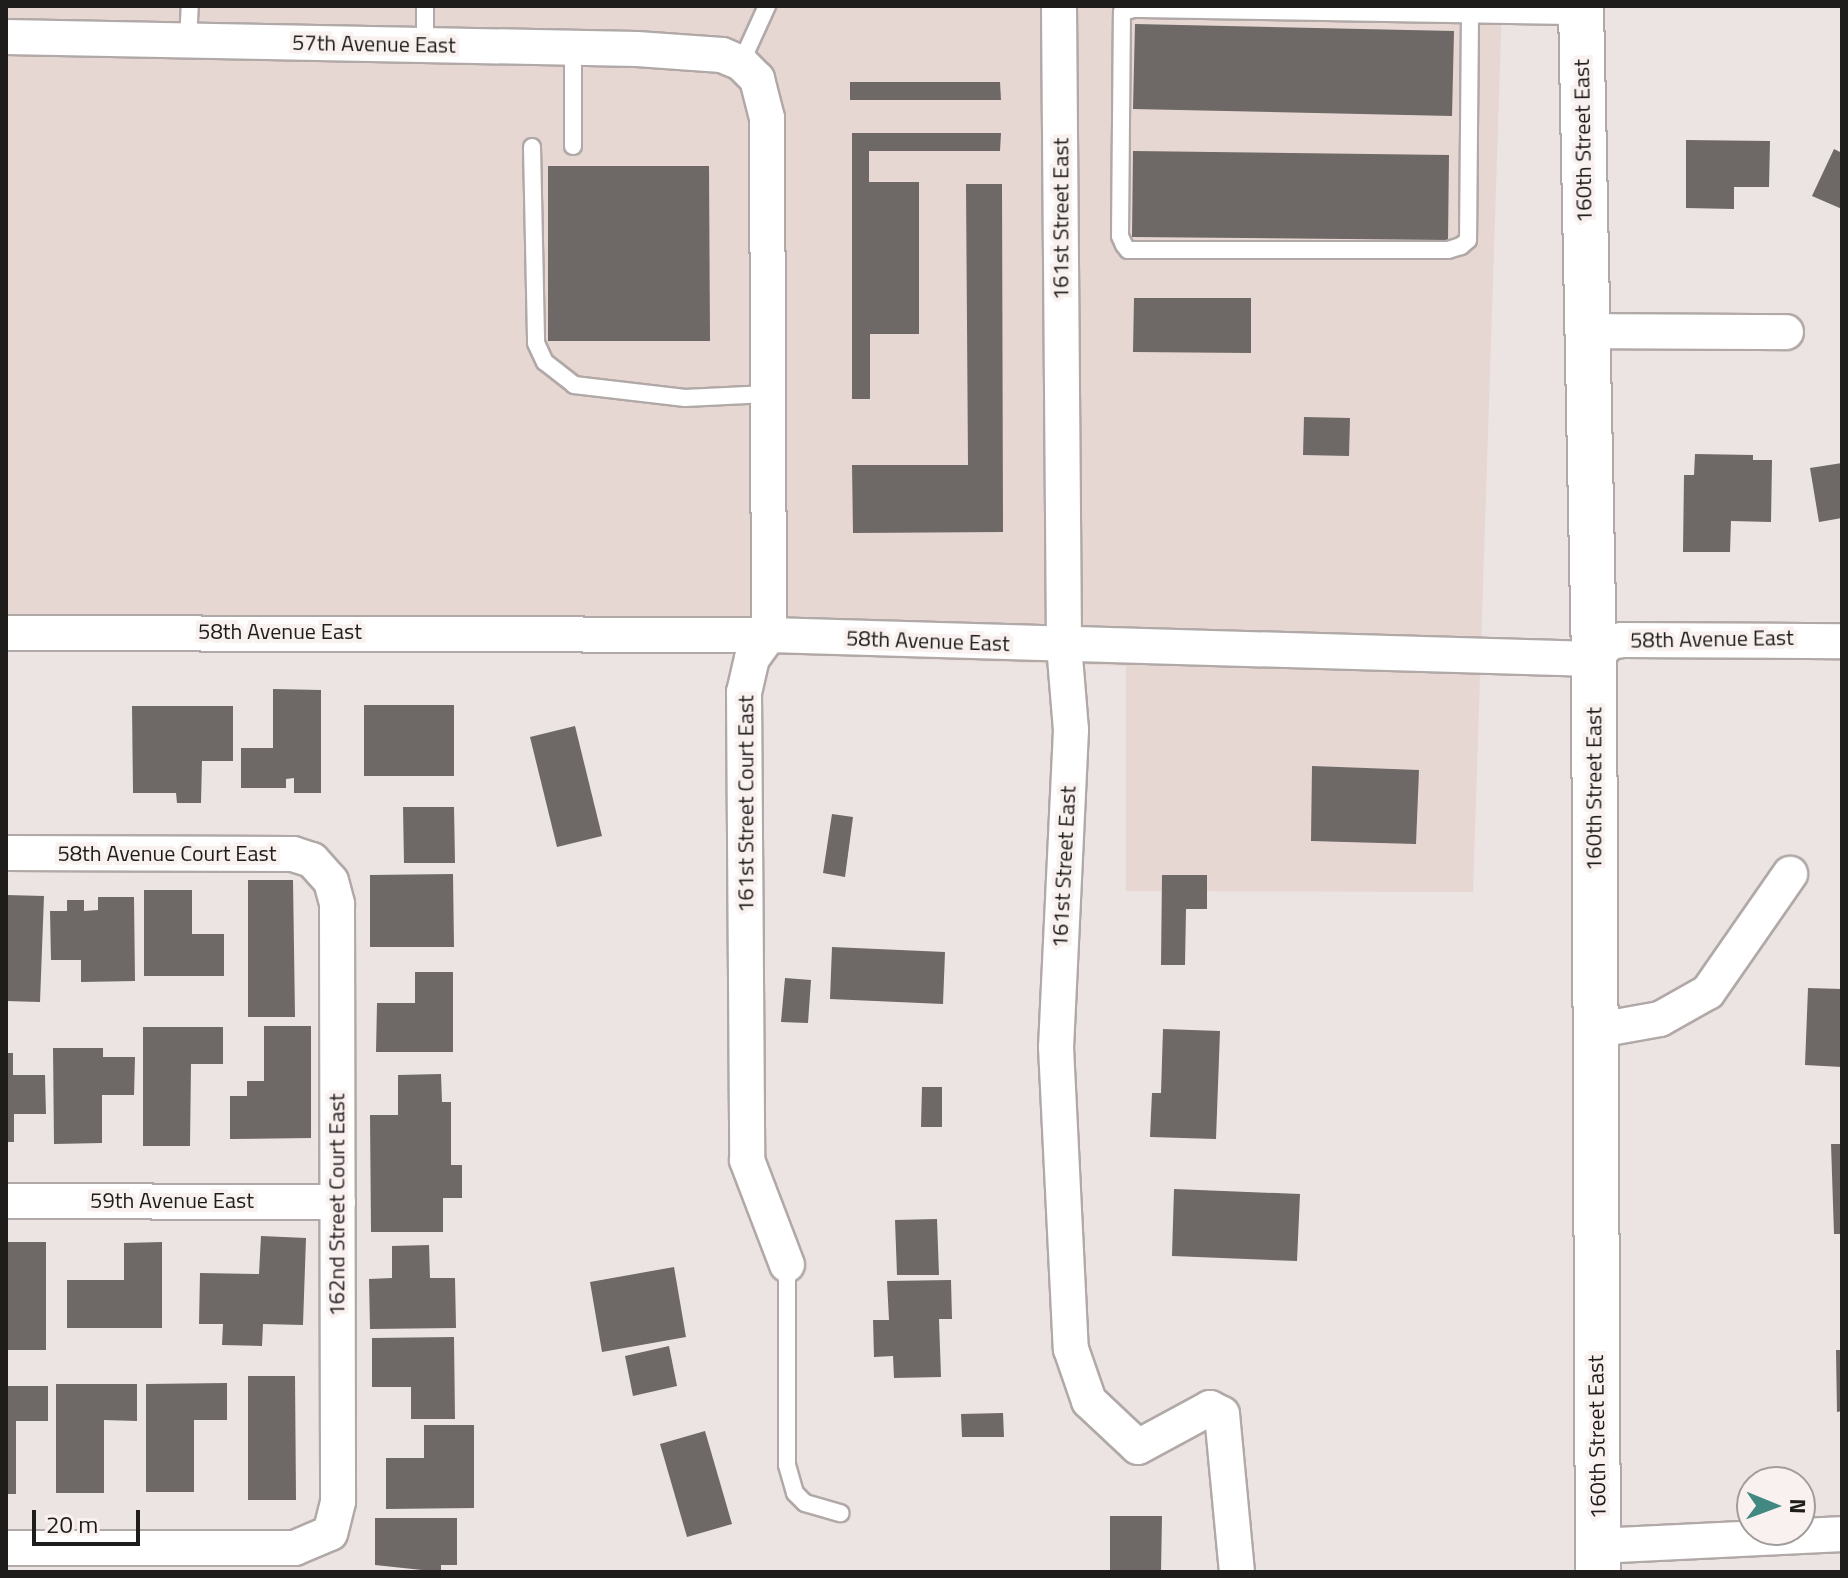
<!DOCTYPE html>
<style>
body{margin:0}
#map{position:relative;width:1848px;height:1578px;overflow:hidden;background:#ece4e2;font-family:"Titillium Web",sans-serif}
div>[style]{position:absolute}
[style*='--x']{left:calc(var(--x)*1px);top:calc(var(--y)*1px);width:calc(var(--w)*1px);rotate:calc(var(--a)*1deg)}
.built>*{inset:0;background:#e7d7d3}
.building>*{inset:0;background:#6e6866}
.roads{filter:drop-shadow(2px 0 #b1a9a7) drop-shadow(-2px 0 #b1a9a7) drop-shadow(0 2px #b1a9a7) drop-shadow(0 -2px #b1a9a7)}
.lane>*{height:16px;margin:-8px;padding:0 8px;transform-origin:8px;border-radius:8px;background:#fff}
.street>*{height:34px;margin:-17px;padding:0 17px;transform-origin:17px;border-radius:17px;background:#fff}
.secondary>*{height:44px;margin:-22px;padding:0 22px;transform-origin:22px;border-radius:22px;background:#fff}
span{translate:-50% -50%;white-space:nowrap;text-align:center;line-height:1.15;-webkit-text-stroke:8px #f9f1ef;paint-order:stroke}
.street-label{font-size:22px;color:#1f1d1c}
.frame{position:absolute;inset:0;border:8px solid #1f1d1c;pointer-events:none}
.north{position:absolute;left:1736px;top:1466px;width:80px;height:80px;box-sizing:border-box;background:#f9f1ef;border:2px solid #a29c9b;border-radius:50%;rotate:91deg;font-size:22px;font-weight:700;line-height:32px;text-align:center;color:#1f1d1c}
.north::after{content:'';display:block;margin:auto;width:28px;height:36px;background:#418881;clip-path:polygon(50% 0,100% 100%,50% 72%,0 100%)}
.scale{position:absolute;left:32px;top:1510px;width:108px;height:36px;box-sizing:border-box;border:4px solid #1f1d1c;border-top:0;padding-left:10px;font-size:24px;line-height:28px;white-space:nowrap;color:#1f1d1c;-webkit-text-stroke:6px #f9f1ef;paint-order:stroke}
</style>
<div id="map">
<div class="built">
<div style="clip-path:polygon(6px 6px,1502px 6px,1473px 892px,1126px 891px,1126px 666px,510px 646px,6px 639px)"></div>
</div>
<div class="building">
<div style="clip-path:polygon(1135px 24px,1454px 31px,1452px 116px,1133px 109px)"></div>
<div style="clip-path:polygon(850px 82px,1000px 82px,1001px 100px,850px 100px)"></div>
<div style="clip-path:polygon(852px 133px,1001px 133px,1000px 151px,869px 151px,869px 182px,919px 182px,919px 334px,870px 334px,870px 399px,852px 399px)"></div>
<div style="clip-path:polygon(1686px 140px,1770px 141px,1769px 187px,1734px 187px,1734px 209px,1686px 208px)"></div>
<div style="clip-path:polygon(1834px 149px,1842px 153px,1842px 209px,1812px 196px)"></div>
<div style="clip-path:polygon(1133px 151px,1449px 155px,1448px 240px,1132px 237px)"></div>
<div style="clip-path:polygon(548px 166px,709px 166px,710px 341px,548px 341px)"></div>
<div style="clip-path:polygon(966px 184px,1002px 184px,1003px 532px,853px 533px,852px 465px,968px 465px)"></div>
<div style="clip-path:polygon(1134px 298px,1251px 298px,1251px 353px,1133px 352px)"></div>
<div style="clip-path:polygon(1304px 417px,1350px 418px,1349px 456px,1303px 455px)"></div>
<div style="clip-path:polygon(1695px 454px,1753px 455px,1753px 460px,1772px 460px,1771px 522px,1731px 521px,1730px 552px,1683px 552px,1684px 475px,1694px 475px)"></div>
<div style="clip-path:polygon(1842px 463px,1842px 518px,1819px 522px,1810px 468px)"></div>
<div style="clip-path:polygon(273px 689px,321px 690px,321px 793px,294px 793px,294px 778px,286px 779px,286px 788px,241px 788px,241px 748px,273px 748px)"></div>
<div style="clip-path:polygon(364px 705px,454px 705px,454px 776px,364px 776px)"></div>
<div style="clip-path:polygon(132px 706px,233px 706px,233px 761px,202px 761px,201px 803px,177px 803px,176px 793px,133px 793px)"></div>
<div style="clip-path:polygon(575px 726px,602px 836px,557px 847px,530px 737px)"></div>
<div style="clip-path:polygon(1312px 766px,1419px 770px,1416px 844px,1311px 841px)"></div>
<div style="clip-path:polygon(403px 807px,454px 807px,455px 863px,404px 863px)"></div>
<div style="clip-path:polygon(832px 814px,853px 817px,845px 877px,823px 873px)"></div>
<div style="clip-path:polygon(453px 874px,454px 947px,370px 947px,370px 875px)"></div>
<div style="clip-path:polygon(1162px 875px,1207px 875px,1207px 909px,1186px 909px,1185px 965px,1161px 965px)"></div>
<div style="clip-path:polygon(248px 880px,293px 880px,295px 1017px,248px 1017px)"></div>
<div style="clip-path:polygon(144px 890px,192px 890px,192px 934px,224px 934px,224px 976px,144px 976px)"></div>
<div style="clip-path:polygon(6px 895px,44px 896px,40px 1002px,6px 1001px)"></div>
<div style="clip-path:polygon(98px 897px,134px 897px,135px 981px,81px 982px,81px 960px,51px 960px,50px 911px,67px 911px,67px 900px,84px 900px,84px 911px,98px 910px)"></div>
<div style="clip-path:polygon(832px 947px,945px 952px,943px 1004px,830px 999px)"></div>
<div style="clip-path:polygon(415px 972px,453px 972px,453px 1052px,376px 1052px,377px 1003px,415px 1003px)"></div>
<div style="clip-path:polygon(785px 978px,811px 980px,808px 1023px,781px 1022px)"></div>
<div style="clip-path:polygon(1808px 988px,1842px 989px,1842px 1067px,1805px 1065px)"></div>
<div style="clip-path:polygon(264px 1026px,311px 1026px,311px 1138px,230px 1139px,230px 1096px,247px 1096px,247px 1081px,264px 1081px)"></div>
<div style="clip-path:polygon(143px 1027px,223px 1027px,223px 1064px,191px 1064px,190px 1146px,143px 1146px)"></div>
<div style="clip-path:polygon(1163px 1029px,1220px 1031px,1216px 1139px,1150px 1137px,1152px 1093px,1161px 1093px)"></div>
<div style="clip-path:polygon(53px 1048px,103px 1048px,103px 1057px,135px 1057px,134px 1095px,102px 1095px,102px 1143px,54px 1144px)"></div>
<div style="clip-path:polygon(6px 1053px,13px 1053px,13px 1075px,45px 1075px,46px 1114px,14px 1114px,14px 1142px,6px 1142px)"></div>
<div style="clip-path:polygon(441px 1074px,442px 1102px,451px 1102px,451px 1165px,462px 1165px,462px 1198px,443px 1198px,443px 1232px,371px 1232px,370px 1115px,398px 1115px,398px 1075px)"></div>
<div style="clip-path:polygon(922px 1087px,942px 1087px,942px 1127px,921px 1127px)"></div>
<div style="clip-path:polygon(1831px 1144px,1842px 1144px,1842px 1234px,1834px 1234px)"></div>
<div style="clip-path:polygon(1174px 1189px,1300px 1194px,1297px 1261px,1172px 1256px)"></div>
<div style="clip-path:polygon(937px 1219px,939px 1275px,897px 1275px,895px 1220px)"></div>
<div style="clip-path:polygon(261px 1236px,306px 1238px,303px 1325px,263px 1324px,262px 1346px,222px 1345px,223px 1324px,199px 1324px,200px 1273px,259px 1274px)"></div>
<div style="clip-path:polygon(6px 1242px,46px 1242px,46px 1350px,6px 1350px)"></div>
<div style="clip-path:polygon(162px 1242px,162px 1328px,67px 1328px,67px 1280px,124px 1280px,124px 1243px)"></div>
<div style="clip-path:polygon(429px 1245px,430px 1278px,455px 1278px,456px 1328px,370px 1329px,369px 1279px,392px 1278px,392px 1246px)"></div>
<div style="clip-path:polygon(674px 1267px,686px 1337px,602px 1352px,590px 1282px)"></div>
<div style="clip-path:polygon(951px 1280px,952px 1319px,939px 1319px,941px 1377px,894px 1378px,893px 1356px,874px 1357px,873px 1320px,889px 1320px,887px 1281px)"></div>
<div style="clip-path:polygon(454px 1337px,455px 1419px,411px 1419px,411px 1387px,372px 1387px,372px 1338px)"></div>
<div style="clip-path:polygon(669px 1346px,677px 1386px,633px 1396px,625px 1356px)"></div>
<div style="clip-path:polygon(1836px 1350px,1842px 1350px,1842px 1411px,1837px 1412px)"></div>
<div style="clip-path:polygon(248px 1376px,295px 1376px,296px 1500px,248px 1500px)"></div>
<div style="clip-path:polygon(227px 1383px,227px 1420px,194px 1420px,194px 1492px,146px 1492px,146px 1384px)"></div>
<div style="clip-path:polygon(56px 1384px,137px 1384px,137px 1421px,104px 1420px,104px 1493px,56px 1493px)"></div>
<div style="clip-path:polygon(6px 1386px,48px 1386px,48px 1421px,16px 1421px,16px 1494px,6px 1494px)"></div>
<div style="clip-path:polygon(1003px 1413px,1004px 1437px,962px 1437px,961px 1414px)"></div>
<div style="clip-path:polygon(424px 1425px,474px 1425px,474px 1508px,386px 1509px,386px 1458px,424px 1458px)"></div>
<div style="clip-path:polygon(705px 1431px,732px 1524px,687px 1537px,660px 1444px)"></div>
<div style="clip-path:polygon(1110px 1516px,1162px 1516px,1161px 1572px,1110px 1572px)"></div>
<div style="clip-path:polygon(375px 1518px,457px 1518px,457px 1565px,441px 1565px,441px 1572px,375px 1565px)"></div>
</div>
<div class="roads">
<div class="lane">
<div style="--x:1470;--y:15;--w:225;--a:90.5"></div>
<div style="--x:1468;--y:240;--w:9;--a:139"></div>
<div style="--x:1461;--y:246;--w:14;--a:163"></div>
<div style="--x:1448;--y:250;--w:320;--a:180"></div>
<div style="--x:1128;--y:250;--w:6;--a:-129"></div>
<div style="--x:1124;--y:245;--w:10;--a:-114"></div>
<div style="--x:1120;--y:236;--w:224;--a:-89.5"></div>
<div style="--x:1122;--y:12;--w:11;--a:-15"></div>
<div style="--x:1133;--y:9;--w:446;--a:0.9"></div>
<div style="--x:188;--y:40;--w:34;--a:-87"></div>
<div style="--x:425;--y:45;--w:39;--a:-90"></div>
<div style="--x:573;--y:48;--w:98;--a:90"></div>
<div style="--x:741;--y:63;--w:63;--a:-65.5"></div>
<div style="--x:532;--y:147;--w:196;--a:88.8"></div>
<div style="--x:536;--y:343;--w:21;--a:65"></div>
<div style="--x:545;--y:362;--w:37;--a:38"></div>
<div style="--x:574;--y:385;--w:112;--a:6.7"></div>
<div style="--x:685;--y:398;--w:83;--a:-2.8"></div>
<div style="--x:787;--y:1265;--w:200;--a:90"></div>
<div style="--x:787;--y:1465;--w:29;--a:74"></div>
<div style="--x:795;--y:1493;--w:14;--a:45"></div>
<div style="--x:805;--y:1503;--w:37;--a:16"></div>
</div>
<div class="street">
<div style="--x:1059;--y:6;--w:639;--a:89.55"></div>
<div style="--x:1064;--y:645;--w:85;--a:85.3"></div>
<div style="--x:1071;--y:730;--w:317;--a:92.7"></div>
<div style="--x:1056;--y:1047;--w:302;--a:87.2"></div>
<div style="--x:1071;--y:1349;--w:55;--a:70.9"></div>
<div style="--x:1089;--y:1401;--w:67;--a:43.2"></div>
<div style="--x:1138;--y:1447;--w:82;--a:-28.4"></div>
<div style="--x:1210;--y:1408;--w:13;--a:27"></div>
<div style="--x:1222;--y:1414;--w:159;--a:84.6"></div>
<div style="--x:6;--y:37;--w:631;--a:1.09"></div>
<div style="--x:637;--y:49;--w:85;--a:4"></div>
<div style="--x:722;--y:55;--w:21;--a:23"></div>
<div style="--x:741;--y:63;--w:23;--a:45"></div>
<div style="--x:757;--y:79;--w:40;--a:75.6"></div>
<div style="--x:767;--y:118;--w:517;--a:89.78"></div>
<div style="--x:769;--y:635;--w:29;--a:126"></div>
<div style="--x:752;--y:658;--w:35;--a:103"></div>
<div style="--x:744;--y:692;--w:468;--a:89.6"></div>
<div style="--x:747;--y:1160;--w:112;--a:69.1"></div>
<div style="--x:1586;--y:331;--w:200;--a:0.3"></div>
<div style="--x:6;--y:633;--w:763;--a:0.15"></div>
<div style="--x:769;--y:635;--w:825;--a:1.67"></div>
<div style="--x:1594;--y:659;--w:23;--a:-47"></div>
<div style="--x:1610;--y:642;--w:12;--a:-9"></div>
<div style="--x:1622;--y:640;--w:220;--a:0.3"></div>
<div style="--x:6;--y:853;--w:287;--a:0.2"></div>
<div style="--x:293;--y:854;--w:20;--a:18"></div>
<div style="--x:312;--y:860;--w:28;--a:48"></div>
<div style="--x:331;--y:881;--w:24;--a:75"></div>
<div style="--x:337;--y:904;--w:598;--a:89.9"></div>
<div style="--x:338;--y:1502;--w:32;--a:104"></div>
<div style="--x:330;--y:1533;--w:38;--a:157"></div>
<div style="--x:295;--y:1548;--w:289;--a:180"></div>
<div style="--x:1593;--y:1031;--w:68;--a:-10.2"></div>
<div style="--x:1660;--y:1019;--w:55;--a:-29.4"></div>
<div style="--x:1708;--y:992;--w:144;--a:-55.2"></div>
<div style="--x:6;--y:1201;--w:332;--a:0.2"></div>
<div style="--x:1598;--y:1546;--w:244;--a:-2.8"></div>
</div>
<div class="secondary">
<div style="--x:1581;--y:6;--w:653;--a:88.86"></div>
<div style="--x:1594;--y:659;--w:913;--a:89.75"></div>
</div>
</div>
<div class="street-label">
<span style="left:374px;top:44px;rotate:1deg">57th Avenue East</span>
<span style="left:1583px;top:141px;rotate:-91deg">160th Street East</span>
<span style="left:1061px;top:219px;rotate:-90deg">161st Street East</span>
<span style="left:280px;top:632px">58th Avenue East</span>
<span style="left:1712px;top:639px;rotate:-1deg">58th Avenue East</span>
<span style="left:928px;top:641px;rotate:2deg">58th Avenue East</span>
<span style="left:1594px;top:789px;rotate:-90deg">160th Street East</span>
<span style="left:746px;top:804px;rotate:-90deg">161st Street Court East</span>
<span style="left:167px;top:854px">58th Avenue Court East</span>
<span style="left:1064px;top:867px;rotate:-87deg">161st Street East</span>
<span style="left:172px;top:1201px">59th Avenue East</span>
<span style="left:337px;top:1205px;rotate:-90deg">162nd Street Court East</span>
<span style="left:1597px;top:1437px;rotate:-91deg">160th Street East</span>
</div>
<div class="frame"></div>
<div class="north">N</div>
<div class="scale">20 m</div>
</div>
